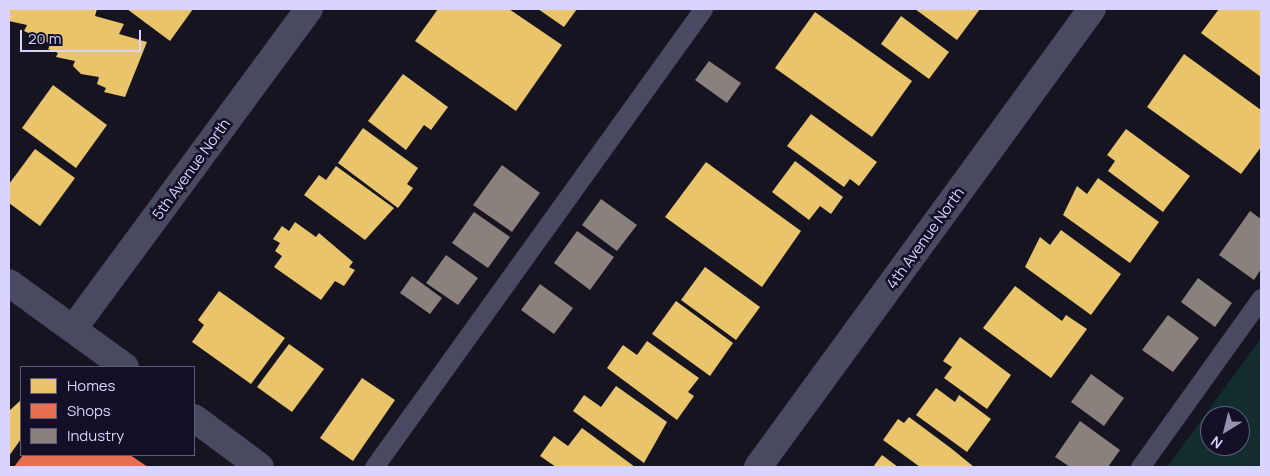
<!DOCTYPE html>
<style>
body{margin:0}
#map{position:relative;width:1270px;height:476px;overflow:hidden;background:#161421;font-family:Manrope,sans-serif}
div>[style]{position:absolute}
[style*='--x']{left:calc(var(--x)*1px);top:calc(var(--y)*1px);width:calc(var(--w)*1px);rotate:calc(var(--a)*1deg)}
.green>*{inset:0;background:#132c2d}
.homes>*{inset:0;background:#e9c46a}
.shops>*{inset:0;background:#e76f51}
.industry>*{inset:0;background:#8a817c}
.service>*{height:19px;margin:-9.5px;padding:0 9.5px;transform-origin:9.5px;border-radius:9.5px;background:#4a4962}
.minor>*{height:28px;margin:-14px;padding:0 14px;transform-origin:14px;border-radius:14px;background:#4a4962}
span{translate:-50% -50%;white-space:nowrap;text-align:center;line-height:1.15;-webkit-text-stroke:5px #130f26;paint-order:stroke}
.street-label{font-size:15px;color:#d9d4ff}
.frame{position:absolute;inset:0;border:10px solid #d9d4ff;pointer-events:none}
.legend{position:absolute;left:20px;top:366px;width:175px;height:90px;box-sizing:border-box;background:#130f26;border:1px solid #625e7d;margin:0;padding:6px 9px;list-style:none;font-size:15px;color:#d9d4ff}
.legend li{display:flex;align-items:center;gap:10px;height:25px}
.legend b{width:25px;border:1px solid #625e7d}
.north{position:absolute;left:1200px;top:406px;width:50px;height:50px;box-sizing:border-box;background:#130f26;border:1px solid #625e7d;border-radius:50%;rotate:216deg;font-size:14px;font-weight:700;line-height:20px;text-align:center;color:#d9d4ff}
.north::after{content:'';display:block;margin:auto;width:18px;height:22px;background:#9591b1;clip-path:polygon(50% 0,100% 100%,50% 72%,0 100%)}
.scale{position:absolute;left:20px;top:30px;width:121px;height:22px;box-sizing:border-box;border:2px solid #d9d4ff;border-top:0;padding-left:6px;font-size:15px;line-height:18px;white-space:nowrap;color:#d9d4ff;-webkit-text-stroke:4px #130f26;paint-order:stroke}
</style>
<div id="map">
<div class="green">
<div style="clip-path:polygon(evenodd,1261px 338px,1261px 467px,1167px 467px,1261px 338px,1210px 416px,1240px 416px,1240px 446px,1210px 446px,1210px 416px)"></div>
</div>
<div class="homes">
<div style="clip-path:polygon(9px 9px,97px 9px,95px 16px,124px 24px,119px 34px,147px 42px,125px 97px,104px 92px,106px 88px,97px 84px,99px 77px,81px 74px,73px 66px,75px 61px,56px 57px,58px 53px,48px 49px,51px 43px,32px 39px,33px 35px,24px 31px,27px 25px,9px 21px)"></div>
<div style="clip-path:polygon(127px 9px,193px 9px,170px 41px)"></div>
<div style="clip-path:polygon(438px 9px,509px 9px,562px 45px,516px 111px,415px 41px)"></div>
<div style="clip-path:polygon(538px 9px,577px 9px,564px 27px)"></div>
<div style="clip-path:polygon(915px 9px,980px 9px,957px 40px)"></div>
<div style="clip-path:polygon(1219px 9px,1261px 9px,1261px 77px,1201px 33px)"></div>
<div style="clip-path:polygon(815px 12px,912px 81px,872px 137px,775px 68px)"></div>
<div style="clip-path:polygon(901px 16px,949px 52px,929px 79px,881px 44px)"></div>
<div style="clip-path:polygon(1184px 54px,1261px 110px,1261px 147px,1241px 174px,1147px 107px)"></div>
<div style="clip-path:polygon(403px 74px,448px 107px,431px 130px,424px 125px,406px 150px,368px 121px)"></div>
<div style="clip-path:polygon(53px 85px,107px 125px,76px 168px,22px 128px)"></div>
<div style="clip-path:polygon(811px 114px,877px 162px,859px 186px,850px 179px,844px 187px,787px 146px)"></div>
<div style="clip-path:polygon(363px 128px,418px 168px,407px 184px,413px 188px,398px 208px,338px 163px)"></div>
<div style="clip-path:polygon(1126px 129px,1190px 176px,1163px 212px,1108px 171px,1115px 161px,1107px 155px)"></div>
<div style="clip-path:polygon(35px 149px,75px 178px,40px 226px,9px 203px,9px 184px)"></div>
<div style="clip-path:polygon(795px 161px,843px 197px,831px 214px,820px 206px,809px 220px,772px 192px)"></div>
<div style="clip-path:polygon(706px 162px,801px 231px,762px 287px,665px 217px)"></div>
<div style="clip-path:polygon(336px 166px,394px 208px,365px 240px,304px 195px,319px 175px,326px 180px)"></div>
<div style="clip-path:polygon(1098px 178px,1159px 222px,1130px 263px,1063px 215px,1077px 186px,1087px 194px)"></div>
<div style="clip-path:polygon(295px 222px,316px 237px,319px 233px,353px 262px,349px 267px,355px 270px,344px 286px,335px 281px,321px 300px,274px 267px,282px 256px,275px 251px,280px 243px,273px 239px,282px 226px,289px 231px)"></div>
<div style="clip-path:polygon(1061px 230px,1121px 274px,1091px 315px,1025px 267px,1040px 237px,1050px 245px)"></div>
<div style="clip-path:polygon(705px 267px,760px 307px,736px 340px,681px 300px)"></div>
<div style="clip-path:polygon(1015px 286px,1062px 321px,1066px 315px,1087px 329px,1051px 378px,983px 328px)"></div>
<div style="clip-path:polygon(219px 291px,285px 338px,251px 384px,192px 342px,204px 325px,198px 320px)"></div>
<div style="clip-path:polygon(676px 301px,733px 343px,710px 376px,652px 334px)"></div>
<div style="clip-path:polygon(960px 337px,1011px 375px,987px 409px,944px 378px,952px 367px,943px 361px)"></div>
<div style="clip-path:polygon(647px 341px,699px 378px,688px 392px,694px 396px,677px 420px,607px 368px,623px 345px,637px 355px)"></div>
<div style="clip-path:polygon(289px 344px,324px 369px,292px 412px,257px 387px)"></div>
<div style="clip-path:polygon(362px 378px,395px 400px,353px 461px,320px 438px)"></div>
<div style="clip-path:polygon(616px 386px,667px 422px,644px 463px,573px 411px,584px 395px,601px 407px)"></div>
<div style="clip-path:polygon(936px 388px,955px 402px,959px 395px,991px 419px,967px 452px,916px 415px)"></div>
<div style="clip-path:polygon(21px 400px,21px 439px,9px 456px,9px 411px)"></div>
<div style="clip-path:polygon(909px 417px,952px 449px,974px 467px,920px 467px,883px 440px,898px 419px,904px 423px)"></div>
<div style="clip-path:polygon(582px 428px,635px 467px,556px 467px,540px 456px,554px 436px,568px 446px)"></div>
<div style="clip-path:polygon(882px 455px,898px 467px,873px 467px)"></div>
</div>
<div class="shops">
<div style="clip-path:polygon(23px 455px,130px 455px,148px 467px,14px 467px)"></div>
</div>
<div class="industry">
<div style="clip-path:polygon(709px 61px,741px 83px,727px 103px,695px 80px)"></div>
<div style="clip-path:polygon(502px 165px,540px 193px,512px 232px,473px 205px)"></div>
<div style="clip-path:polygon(601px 199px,637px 225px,617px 251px,582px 225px)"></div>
<div style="clip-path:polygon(1250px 211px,1261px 219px,1261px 269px,1254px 280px,1219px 255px)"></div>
<div style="clip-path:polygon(474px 212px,510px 237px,488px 268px,452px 243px)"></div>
<div style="clip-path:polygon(577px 231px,614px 257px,590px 290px,554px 263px)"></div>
<div style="clip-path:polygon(446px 255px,478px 278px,458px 305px,426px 283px)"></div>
<div style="clip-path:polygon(412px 276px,442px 298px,430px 314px,400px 293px)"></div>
<div style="clip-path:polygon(1198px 278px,1232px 303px,1215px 327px,1181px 302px)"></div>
<div style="clip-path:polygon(540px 284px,573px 308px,554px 334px,521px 310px)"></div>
<div style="clip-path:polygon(1168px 315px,1199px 338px,1173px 372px,1142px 350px)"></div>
<div style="clip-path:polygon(1091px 374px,1124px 398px,1104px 426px,1071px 402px)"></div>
<div style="clip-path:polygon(1080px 421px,1120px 450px,1108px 467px,1070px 467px,1055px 457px)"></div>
</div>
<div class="service">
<div style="--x:374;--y:467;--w:564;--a:-54.31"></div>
<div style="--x:1140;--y:467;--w:208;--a:-54.4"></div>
</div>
<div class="minor">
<div style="--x:9;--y:283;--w:143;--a:35.9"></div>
<div style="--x:73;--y:329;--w:398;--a:-53.6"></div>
<div style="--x:194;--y:418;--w:82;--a:36.6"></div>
<div style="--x:758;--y:467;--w:567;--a:-53.9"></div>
</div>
<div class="street-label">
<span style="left:191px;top:169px;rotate:-54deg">5th Avenue North</span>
<span style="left:925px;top:238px;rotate:-54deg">4th Avenue North</span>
</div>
<div class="frame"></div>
<ul class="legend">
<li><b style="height:14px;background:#e9c46a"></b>Homes</li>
<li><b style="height:14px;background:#e76f51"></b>Shops</li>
<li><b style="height:14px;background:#8a817c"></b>Industry</li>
</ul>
<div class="north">N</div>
<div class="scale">20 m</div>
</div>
